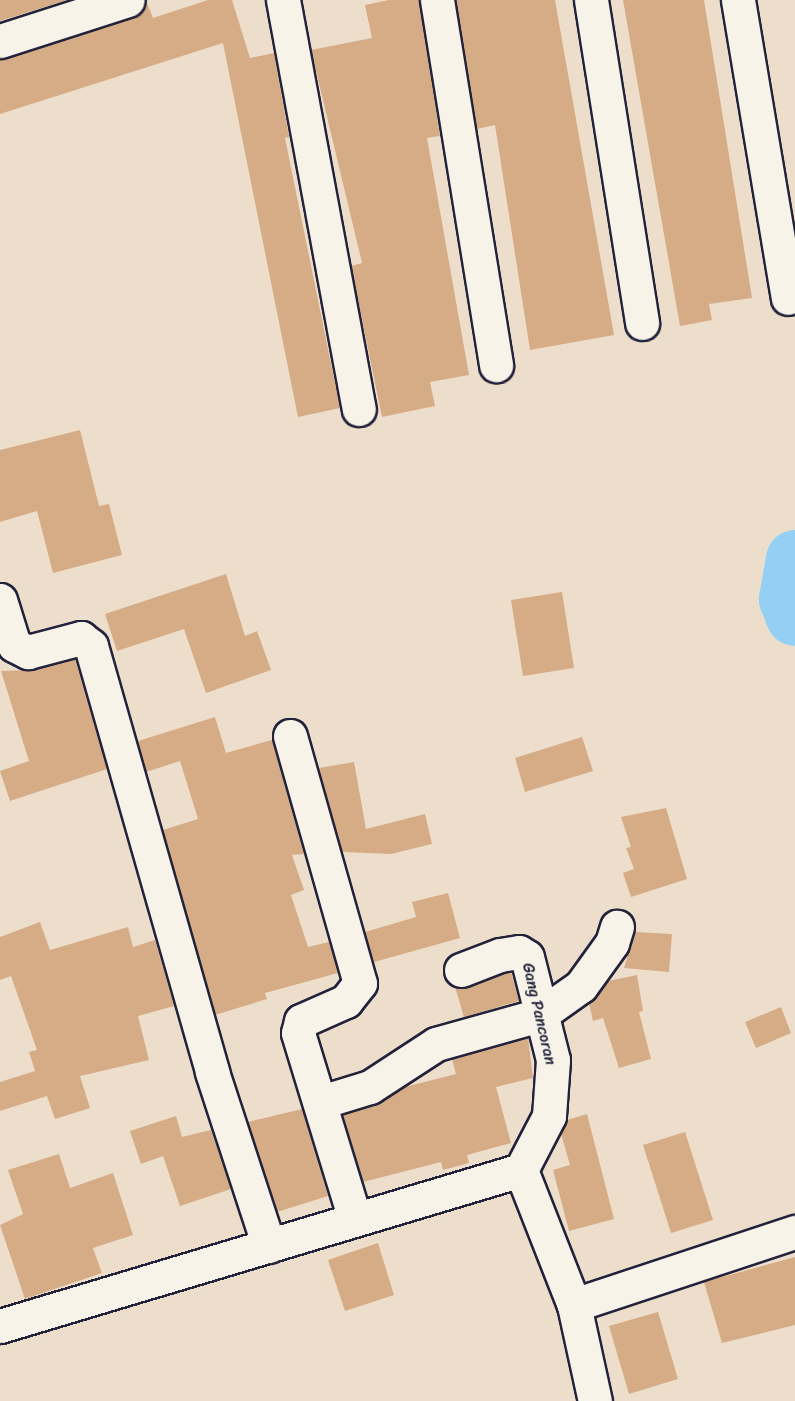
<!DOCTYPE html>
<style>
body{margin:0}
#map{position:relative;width:795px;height:1401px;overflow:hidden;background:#eddecb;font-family:Sriracha,sans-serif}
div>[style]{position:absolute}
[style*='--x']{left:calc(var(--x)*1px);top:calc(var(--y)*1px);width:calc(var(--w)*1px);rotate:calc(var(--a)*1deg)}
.river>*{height:58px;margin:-29px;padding:0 29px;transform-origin:29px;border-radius:29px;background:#94d0f4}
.building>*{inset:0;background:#d5ac86}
.roads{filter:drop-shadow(2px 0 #22223b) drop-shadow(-2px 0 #22223b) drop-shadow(0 2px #22223b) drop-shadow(0 -2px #22223b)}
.minor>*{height:33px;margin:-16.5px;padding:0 16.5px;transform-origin:16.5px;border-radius:16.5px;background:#f7f3e8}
span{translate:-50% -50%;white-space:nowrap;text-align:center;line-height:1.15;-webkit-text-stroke:4.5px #f7f3e8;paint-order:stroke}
.street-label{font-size:16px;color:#22223b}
</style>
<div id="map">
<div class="river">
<div style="--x:795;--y:559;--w:41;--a:99.9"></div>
<div style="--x:788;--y:599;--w:19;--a:69"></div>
</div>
<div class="building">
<div style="clip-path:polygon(0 0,67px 0,0 21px)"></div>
<div style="clip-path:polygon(146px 0,153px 18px,208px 0,232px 0,250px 58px,274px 53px,289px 137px,285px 138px,340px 408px,298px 417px,223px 43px,0 114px,0 59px,134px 18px)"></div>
<div style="clip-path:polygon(389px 0,419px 0,440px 136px,427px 138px,469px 375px,430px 382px,435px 406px,382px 417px,351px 266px,362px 263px,311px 50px,372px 38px,365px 5px)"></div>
<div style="clip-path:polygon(456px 0,555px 0,614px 335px,530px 350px,495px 125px,477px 129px)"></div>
<div style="clip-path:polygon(623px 0,704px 0,752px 298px,709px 304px,712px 320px,680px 326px)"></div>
<div style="clip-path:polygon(80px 430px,99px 506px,109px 504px,122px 555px,53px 573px,37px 511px,0 522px,0 450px)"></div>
<div style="clip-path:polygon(226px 574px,245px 636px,257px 631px,271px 670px,206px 693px,184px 629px,117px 651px,105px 614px)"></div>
<div style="clip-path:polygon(562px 592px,574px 668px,523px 676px,511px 600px)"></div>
<div style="clip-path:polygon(75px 659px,107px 769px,10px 801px,0 771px,29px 761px,1px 671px,33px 670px)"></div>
<div style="clip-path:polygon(215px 717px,226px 753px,272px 740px,304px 854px,292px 855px,304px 890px,291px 895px,308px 947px,329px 942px,338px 973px,265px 993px,267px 999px,215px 1015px,163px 830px,198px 819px,180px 761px,146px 772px,138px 741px)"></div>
<div style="clip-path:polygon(582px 737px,593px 771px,525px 792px,515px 758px)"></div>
<div style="clip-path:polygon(354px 762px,366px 829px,425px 814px,432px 844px,391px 854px,342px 852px,319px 768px)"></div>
<div style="clip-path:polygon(666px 808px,687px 879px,631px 897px,623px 873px,634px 869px,626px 848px,631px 847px,621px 817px)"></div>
<div style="clip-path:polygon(448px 893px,460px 938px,374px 962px,365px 932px,416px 917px,412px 902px)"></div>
<div style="clip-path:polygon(40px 922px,50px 950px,128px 927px,133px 947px,155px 940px,174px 1006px,138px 1016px,149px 1060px,80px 1076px,90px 1108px,55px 1119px,47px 1096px,0 1111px,0 1082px,35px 1071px,29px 1052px,37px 1050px,11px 976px,0 980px,0 937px)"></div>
<div style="clip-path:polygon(635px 932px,672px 934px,669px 972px,624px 968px)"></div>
<div style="clip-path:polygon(511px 972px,519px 1001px,464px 1017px,455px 987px)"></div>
<div style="clip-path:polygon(637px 975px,643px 1011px,639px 1012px,651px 1059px,619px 1068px,603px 1018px,593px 1021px,589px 1003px,608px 981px)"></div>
<div style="clip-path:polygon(781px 1007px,791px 1033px,756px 1048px,745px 1022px)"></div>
<div style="clip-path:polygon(528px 1038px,533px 1078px,496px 1087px,511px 1143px,467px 1155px,469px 1163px,443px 1170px,441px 1162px,363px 1182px,343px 1115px,376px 1105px,405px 1087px,456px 1074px,452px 1059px)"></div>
<div style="clip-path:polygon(302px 1109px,328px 1196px,277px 1212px,248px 1122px)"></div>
<div style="clip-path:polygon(587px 1114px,614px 1219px,569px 1231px,553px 1170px,570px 1165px,561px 1134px,567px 1120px)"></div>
<div style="clip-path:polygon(176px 1116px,182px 1137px,211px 1130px,231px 1189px,180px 1206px,163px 1156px,141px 1164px,130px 1131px)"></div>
<div style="clip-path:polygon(685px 1132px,713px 1220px,671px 1233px,643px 1145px)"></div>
<div style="clip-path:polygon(59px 1154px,70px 1188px,113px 1173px,133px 1235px,93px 1248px,102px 1273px,25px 1299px,0 1225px,23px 1214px,8px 1170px)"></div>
<div style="clip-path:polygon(378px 1243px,394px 1295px,345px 1311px,328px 1260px)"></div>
<div style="clip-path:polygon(795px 1257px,795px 1325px,722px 1343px,704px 1282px)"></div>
<div style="clip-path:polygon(658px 1312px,678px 1379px,629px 1394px,609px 1326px)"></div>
</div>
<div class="roads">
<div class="minor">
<div style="--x:283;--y:0;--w:416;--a:79.5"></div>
<div style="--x:437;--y:0;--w:370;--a:80.8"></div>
<div style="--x:591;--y:0;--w:327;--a:81"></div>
<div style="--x:738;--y:0;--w:302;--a:80.5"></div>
<div style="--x:0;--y:41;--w:134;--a:-17.8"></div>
<div style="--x:0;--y:600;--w:47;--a:72.7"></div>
<div style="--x:14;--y:645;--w:16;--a:27"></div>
<div style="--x:28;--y:652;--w:55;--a:-14.8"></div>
<div style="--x:81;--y:638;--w:13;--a:39"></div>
<div style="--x:91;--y:646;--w:443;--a:74.1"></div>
<div style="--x:212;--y:1072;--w:183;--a:71.9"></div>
<div style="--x:290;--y:736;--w:257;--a:74.2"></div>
<div style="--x:360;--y:983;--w:23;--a:128"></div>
<div style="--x:346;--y:1001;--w:49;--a:156"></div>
<div style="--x:301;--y:1021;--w:12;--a:104"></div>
<div style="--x:298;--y:1033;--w:195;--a:73"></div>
<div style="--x:461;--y:970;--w:42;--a:-21"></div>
<div style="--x:500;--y:955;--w:19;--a:-9"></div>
<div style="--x:519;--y:952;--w:9;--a:32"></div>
<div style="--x:527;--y:957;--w:106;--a:75.8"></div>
<div style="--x:553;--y:1060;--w:56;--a:94.1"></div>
<div style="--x:549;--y:1116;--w:61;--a:117.4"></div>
<div style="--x:321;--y:1102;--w:51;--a:-17"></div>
<div style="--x:370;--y:1087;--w:79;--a:-33.1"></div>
<div style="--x:436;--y:1044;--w:108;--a:-15.6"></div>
<div style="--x:540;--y:1015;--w:50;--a:-35.3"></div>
<div style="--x:581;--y:986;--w:53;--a:-54.2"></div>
<div style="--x:612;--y:943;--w:17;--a:-73"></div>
<div style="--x:521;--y:1170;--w:145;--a:68.6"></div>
<div style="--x:574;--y:1305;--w:98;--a:77.7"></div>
<div style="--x:574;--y:1305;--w:233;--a:-18.3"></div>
<div style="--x:0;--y:1326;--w:544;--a:-16.67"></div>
</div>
</div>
<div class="street-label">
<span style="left:539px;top:1014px;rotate:77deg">Gang Pancoran</span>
</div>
</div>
